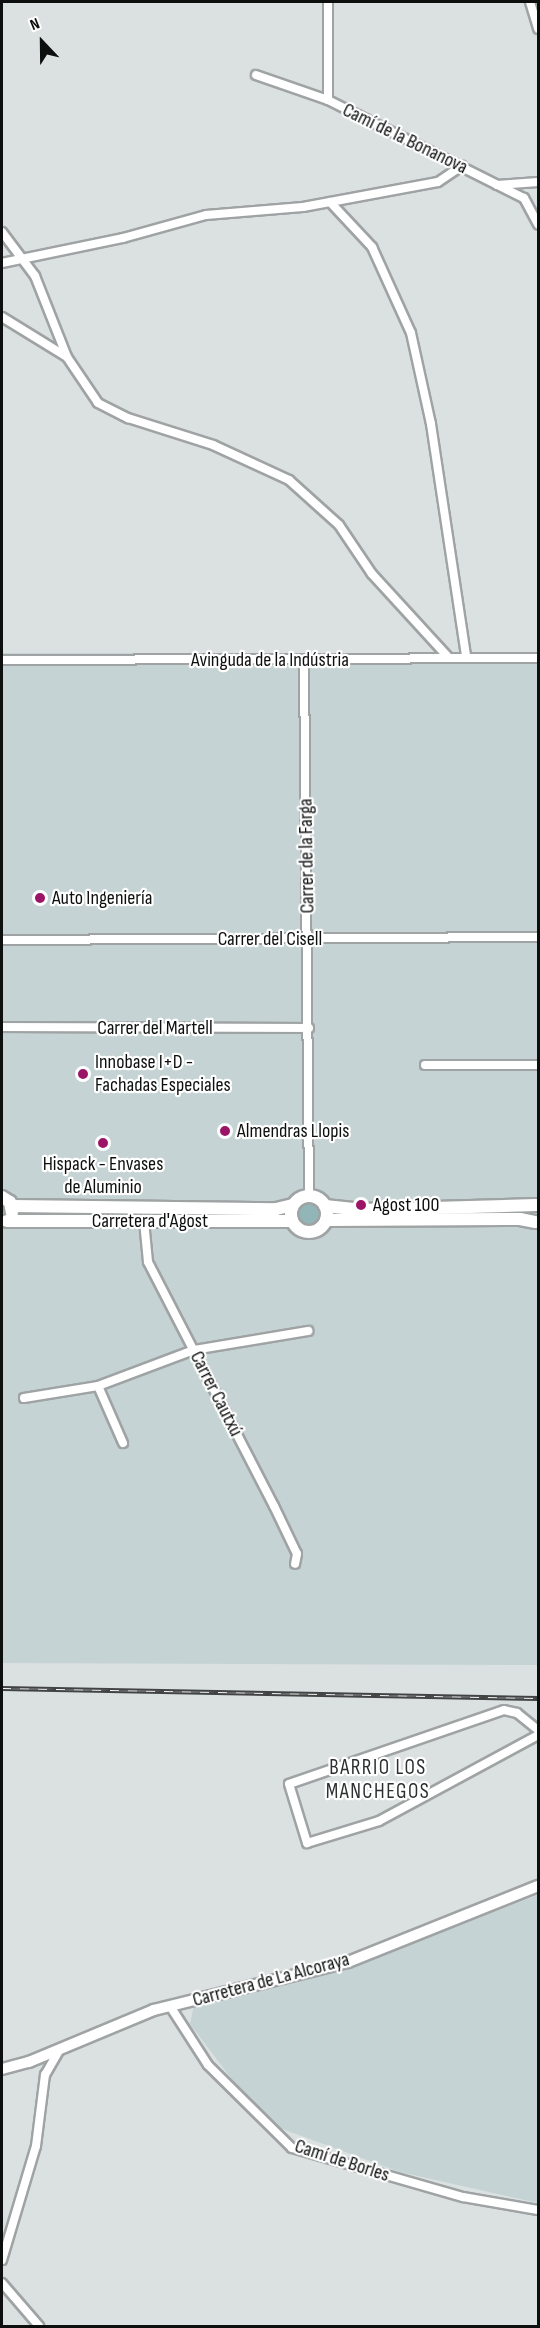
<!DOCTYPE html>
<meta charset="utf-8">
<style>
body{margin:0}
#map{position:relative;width:540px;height:2328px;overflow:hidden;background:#dbe0e0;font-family:"Sofia Sans Condensed",sans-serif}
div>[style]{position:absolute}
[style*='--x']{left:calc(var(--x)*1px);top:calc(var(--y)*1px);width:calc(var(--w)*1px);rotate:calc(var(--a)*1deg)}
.built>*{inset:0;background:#c5d3d4}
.green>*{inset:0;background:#92b5b7}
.round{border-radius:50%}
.roads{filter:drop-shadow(2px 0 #9fa3a4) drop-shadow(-2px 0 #9fa3a4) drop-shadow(0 2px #9fa3a4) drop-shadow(0 -2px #9fa3a4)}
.minor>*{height:8px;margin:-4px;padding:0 4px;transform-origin:4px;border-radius:4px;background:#fff}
.tertiary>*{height:10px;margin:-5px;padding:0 5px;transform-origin:5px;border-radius:5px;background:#fff}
.secondary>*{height:12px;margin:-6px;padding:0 6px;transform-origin:6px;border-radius:6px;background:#fff}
.secondary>.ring{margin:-6px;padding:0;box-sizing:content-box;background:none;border:12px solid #fff;border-radius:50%}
.rail>*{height:5px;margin-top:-2.5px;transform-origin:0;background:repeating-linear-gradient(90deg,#fff 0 9px,#424444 0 18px);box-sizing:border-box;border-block:2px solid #424444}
.dots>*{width:16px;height:16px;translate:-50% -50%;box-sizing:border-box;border:3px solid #fff;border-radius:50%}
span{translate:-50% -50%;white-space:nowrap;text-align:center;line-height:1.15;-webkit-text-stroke:4.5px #fff;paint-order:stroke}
.street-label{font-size:20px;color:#0d0e0e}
.poi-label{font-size:20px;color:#0d0e0e}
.left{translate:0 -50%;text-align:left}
.neighbourhood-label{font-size:21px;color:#2b2f2f;letter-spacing:1.5px}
.frame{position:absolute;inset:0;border:3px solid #0d0e0e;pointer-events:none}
.north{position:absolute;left:12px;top:12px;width:60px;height:60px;-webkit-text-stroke:4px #fff;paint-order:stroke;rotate:338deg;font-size:16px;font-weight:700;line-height:24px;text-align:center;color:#0d0e0e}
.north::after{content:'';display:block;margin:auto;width:21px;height:27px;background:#0d0e0e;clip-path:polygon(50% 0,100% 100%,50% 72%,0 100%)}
</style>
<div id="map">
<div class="built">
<div style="clip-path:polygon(2px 653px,538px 653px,538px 1665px,2px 1663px)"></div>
<div style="clip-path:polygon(538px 1895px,538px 2203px,400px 2172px,277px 2127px,240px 2090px,190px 2024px,194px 2005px,355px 1964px)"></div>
</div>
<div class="green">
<div class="round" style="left:298px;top:1203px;width:22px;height:22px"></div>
</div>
<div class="roads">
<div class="minor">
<div style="--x:530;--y:2;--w:28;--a:73"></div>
<div style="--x:256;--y:75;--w:76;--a:19.1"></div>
<div style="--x:328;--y:100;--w:219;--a:26.6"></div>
<div style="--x:524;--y:198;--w:30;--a:62"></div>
<div style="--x:328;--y:100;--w:98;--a:-90"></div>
<div style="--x:497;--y:185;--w:41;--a:-4.2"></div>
<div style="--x:330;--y:202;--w:62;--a:47"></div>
<div style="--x:372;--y:247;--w:94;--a:65.6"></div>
<div style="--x:411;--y:333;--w:93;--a:77.6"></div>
<div style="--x:431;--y:424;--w:235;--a:81.4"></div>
<div style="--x:2;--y:232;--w:55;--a:53.1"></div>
<div style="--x:35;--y:276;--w:87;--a:68.4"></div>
<div style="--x:67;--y:357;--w:55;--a:56"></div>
<div style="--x:98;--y:403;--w:34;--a:27"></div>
<div style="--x:128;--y:418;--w:89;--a:17.6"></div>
<div style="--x:213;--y:445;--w:84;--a:24.7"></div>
<div style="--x:289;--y:480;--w:67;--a:42"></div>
<div style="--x:339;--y:525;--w:59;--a:56"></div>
<div style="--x:372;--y:574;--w:113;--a:47.5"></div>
<div style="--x:2;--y:263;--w:124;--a:-11.7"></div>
<div style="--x:123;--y:238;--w:86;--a:-15.5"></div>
<div style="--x:206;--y:215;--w:97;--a:-4.7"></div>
<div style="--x:303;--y:207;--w:137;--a:-10.5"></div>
<div style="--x:438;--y:182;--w:29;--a:-34"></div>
<div style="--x:2;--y:317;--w:76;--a:31.6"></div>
<div style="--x:2;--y:660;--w:536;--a:-0.21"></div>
<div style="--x:304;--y:660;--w:536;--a:89.47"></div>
<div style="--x:2;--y:940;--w:536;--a:-0.32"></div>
<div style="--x:2;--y:1027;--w:307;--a:0.2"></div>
<div style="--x:425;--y:1065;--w:113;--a:0"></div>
<div style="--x:144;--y:1221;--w:41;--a:84.4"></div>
<div style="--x:148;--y:1262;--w:275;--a:62.7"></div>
<div style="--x:274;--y:1506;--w:53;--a:64.4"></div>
<div style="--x:297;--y:1554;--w:10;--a:101"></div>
<div style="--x:24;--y:1398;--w:75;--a:-9.2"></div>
<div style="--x:123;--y:1443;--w:62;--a:-113.7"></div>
<div style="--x:98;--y:1386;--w:103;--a:-20.6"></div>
<div style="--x:194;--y:1350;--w:116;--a:-9.5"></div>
<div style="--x:538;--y:1730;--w:27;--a:-141"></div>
<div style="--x:517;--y:1713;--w:13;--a:-167"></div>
<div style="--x:504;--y:1710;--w:227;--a:161"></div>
<div style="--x:289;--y:1784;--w:62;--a:73"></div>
<div style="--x:307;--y:1843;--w:75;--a:-17"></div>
<div style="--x:379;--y:1821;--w:181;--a:-28.4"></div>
<div style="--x:170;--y:2006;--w:70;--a:57.2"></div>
<div style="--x:208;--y:2065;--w:118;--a:44.7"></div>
<div style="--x:292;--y:2148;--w:178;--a:16"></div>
<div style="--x:463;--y:2197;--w:76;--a:9.8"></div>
<div style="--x:2;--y:2260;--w:119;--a:-73.4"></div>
<div style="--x:36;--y:2146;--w:72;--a:-82.8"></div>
<div style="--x:45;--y:2075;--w:30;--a:-60"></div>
<div style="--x:2;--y:2283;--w:57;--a:49.3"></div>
</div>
<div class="tertiary">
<div style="--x:2;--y:2069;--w:28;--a:-15"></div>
<div style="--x:29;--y:2062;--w:135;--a:-22.6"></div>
<div style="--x:154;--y:2010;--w:200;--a:-13.9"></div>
<div style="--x:348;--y:1962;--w:205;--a:-21.8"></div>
</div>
<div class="secondary">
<div class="ring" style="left:291px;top:1196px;width:24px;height:24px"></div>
<div style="--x:2;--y:1197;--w:9;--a:32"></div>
<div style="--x:10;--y:1202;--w:11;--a:80"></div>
<div style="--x:12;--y:1206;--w:264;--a:0.7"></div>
<div style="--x:276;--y:1209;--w:17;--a:-13"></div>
<div style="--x:325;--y:1206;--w:36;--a:6"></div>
<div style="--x:361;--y:1210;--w:175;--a:-1.6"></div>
<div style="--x:326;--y:1220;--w:194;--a:-0.3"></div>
<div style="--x:520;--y:1219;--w:16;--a:11"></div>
<div style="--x:7;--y:1221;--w:285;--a:0"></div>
</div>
</div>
<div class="rail">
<div style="--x:2;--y:1688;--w:536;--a:1.07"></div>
</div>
<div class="dots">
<div style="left:40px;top:898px;background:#9b1465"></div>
<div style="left:83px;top:1074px;background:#9b1465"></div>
<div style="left:225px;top:1131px;background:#9b1465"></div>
<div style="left:103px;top:1143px;background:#9b1465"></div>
<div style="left:361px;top:1205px;background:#9b1465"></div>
</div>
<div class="street-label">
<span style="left:405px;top:139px;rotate:26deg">Camí de la Bonanova</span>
<span style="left:270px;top:660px">Avinguda de la Indústria</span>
<span style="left:307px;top:856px;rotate:-91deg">Carrer de la Farga</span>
<span style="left:270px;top:939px">Carrer del Cisell</span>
<span style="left:155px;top:1028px">Carrer del Martell</span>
<span style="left:150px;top:1221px">Carretera d'Agost</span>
<span style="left:216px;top:1394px;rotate:63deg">Carrer Cautxú</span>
<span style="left:271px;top:1980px;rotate:-15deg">Carretera de La Alcoraya</span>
<span style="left:342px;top:2161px;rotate:18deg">Camí de Borles</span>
</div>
<div class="poi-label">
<span class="left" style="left:52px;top:898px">Auto Ingeniería</span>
<span class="left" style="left:95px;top:1074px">Innobase I+D -<br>Fachadas Especiales</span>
<span class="left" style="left:237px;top:1131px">Almendras Llopis</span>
<span style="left:103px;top:1176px">Hispack - Envases<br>de Aluminio</span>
<span class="left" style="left:373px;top:1205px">Agost 100</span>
</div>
<div class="neighbourhood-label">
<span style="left:378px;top:1780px">BARRIO LOS<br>MANCHEGOS</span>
</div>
<div class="frame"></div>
<div class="north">N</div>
</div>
